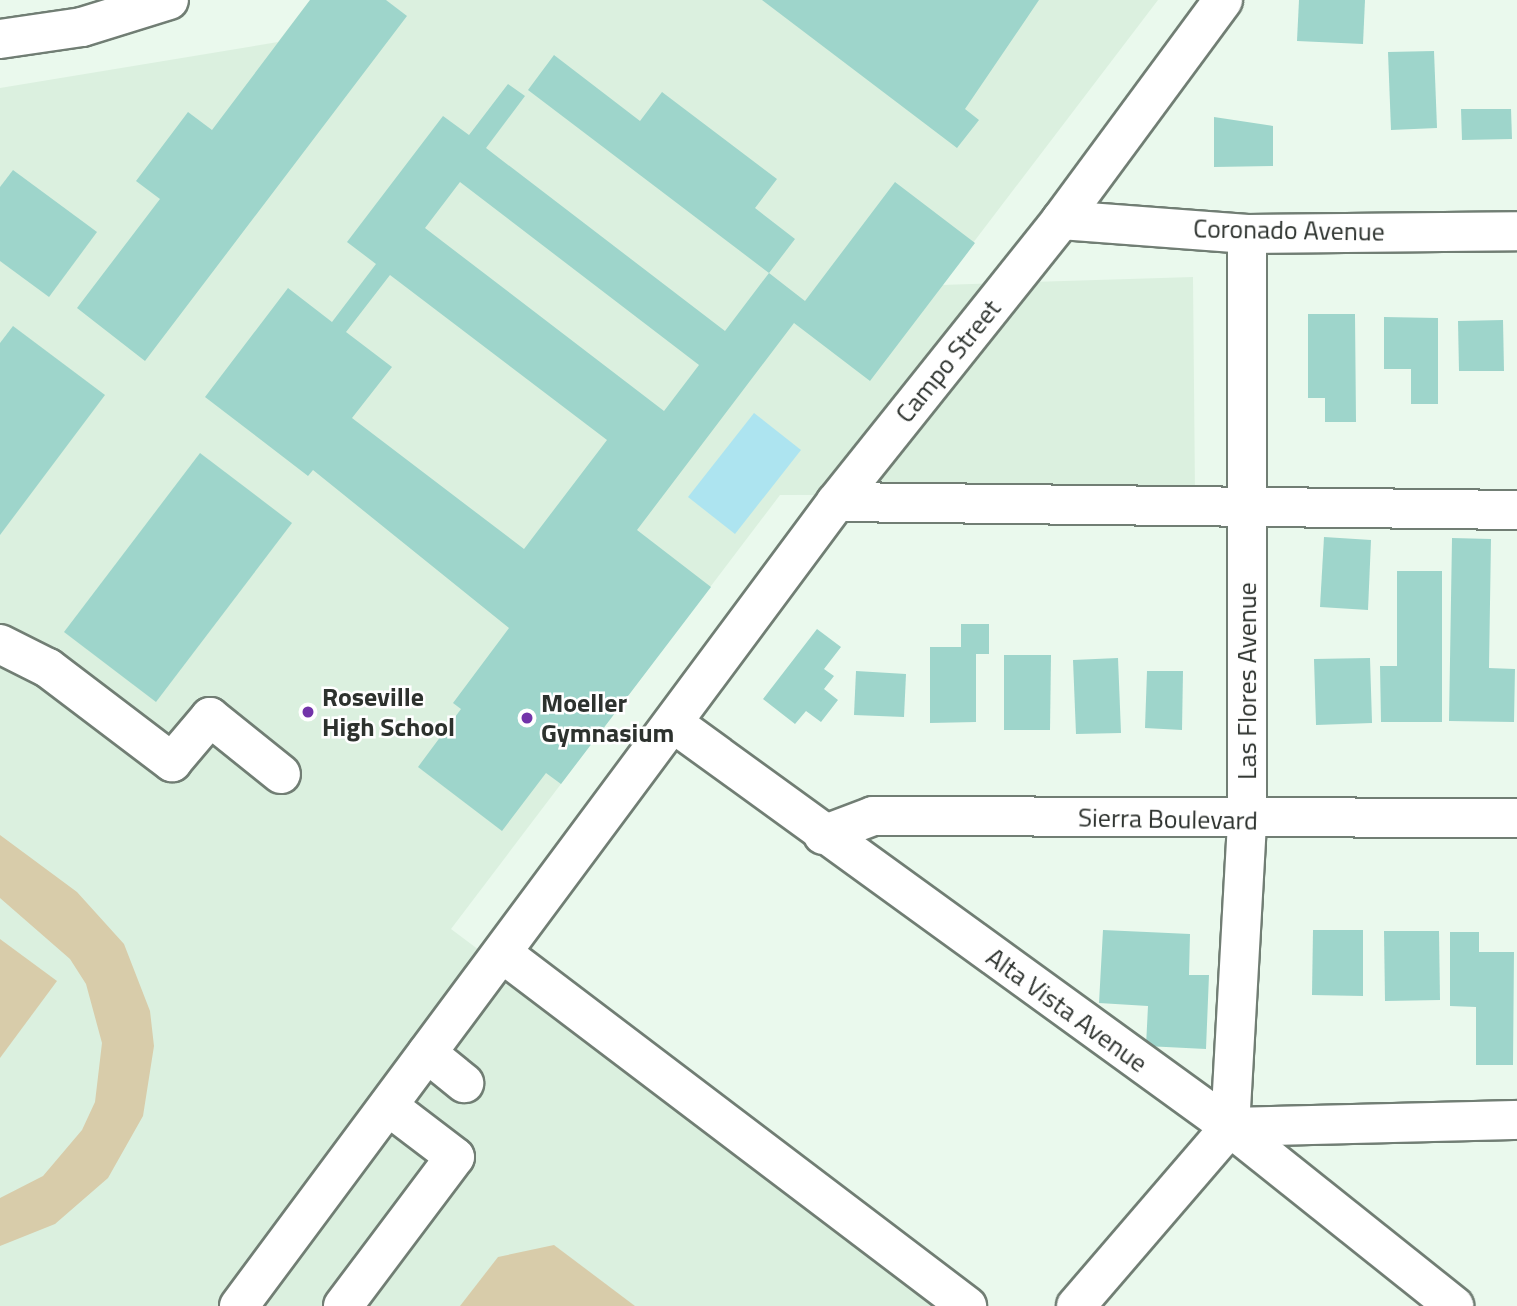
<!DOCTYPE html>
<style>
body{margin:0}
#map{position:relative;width:1517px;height:1306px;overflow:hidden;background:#eaf9ed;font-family:"Titillium Web",sans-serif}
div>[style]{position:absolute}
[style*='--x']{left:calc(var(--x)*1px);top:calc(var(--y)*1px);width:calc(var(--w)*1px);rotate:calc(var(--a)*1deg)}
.built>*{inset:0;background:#dbf0df}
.green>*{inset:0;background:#d8ccaa}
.water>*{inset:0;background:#ade4f0}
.building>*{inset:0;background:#9ed5cb}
.roads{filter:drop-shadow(2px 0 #717e74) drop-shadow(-2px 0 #717e74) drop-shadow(0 2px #717e74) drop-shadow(0 -2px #717e74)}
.minor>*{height:38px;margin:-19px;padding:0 19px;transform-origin:19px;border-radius:19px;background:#fff}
.dots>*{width:19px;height:19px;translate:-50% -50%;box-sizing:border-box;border:4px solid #fff;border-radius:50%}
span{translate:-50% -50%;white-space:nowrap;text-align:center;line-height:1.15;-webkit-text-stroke:5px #fff;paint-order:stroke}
.street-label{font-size:26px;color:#2d322e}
.poi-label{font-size:26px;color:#2d322e;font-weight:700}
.left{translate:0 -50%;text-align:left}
</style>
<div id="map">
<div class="built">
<div style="clip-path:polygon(310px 0,1158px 0,941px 285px,1193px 277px,1195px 494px,780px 495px,451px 929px,954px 1306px,0 1306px,0 88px,278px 42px)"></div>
</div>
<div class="green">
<div style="clip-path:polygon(0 835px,77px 892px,124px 944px,150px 1011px,154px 1046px,143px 1116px,108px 1178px,55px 1224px,0 1246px,0 1198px,43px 1176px,82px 1130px,95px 1102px,102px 1043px,86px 984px,70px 959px,0 898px)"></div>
<div style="clip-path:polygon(0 939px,57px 981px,0 1058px)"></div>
<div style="clip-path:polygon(554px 1245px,635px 1306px,460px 1306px,498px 1257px)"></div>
</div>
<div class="water">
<div style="clip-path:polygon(754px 413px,801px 450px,735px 534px,688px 497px)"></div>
</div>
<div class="building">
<div style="clip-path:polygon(310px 0,386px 0,407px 16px,145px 361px,77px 308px,160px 199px,136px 181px,188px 112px,212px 130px)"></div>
<div style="clip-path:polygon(762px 0,1039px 0,965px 109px,979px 120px,957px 148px)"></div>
<div style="clip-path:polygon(1299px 0,1365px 0,1363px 44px,1297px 41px)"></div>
<div style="clip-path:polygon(1434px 51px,1437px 128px,1391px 130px,1388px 52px)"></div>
<div style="clip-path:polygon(554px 55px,640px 121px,662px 92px,777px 179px,755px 208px,795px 239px,769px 273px,528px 90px)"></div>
<div style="clip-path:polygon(evenodd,508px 84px,525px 96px,486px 148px,725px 331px,769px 273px,805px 301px,895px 182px,975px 243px,870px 381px,794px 323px,637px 530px,711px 587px,561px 784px,546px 773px,502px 831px,418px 767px,461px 709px,453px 703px,509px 628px,313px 470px,308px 476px,205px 397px,288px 288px,332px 322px,376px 264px,347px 242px,443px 116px,469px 135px,508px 84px,460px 182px,699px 365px,664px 411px,425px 228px,460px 182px,508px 84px,390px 275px,607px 440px,524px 549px,352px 418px,392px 367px,346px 332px,390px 275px)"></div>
<div style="clip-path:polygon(1461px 109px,1511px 109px,1512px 139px,1462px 140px)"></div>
<div style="clip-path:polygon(1214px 117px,1273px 126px,1273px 166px,1214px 167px)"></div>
<div style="clip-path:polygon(13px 170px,97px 232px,49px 297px,0 261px,0 187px)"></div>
<div style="clip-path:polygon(1308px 314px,1355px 314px,1356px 422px,1325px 422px,1325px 398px,1308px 398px)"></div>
<div style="clip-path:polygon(1384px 317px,1438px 318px,1438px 404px,1411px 404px,1411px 369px,1384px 369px)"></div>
<div style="clip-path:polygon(1503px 320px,1504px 371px,1459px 371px,1458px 321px)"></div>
<div style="clip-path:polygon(13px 326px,105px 395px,0 535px,0 343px)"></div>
<div style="clip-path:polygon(200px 453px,292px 523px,156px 702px,64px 632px)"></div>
<div style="clip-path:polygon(1324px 537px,1371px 540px,1368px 610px,1320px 607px)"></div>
<div style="clip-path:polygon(1452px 538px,1491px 539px,1489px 668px,1515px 669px,1514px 722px,1449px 721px)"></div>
<div style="clip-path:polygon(1397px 571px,1442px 571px,1442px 722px,1381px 722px,1380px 666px,1397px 666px)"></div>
<div style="clip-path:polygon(961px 624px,989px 624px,989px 654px,976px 654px,976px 722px,930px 723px,930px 647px,961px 647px)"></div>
<div style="clip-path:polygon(817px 629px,841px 647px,824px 669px,834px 676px,824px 689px,838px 700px,821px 722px,806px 711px,795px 724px,763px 699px)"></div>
<div style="clip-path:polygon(1004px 655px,1051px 655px,1050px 730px,1004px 730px)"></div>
<div style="clip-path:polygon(1118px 658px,1121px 733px,1076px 734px,1073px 660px)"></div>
<div style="clip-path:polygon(1370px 658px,1372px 723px,1316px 725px,1314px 659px)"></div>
<div style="clip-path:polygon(856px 671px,906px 674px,904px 717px,854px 715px)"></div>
<div style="clip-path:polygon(1147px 671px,1183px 671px,1182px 730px,1145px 728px)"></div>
<div style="clip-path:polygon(1103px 930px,1190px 934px,1189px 975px,1209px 975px,1206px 1049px,1146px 1046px,1148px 1006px,1099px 1003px)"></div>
<div style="clip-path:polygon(1313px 930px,1363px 930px,1363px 996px,1312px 995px)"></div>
<div style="clip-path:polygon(1384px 931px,1439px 931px,1440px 1000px,1385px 1001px)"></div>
<div style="clip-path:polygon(1450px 932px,1479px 932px,1479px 952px,1514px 952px,1513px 1065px,1476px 1065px,1476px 1007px,1450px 1006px)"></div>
</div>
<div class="roads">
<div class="minor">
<div style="--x:0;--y:39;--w:83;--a:-8.3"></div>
<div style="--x:82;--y:27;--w:91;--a:-17.2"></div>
<div style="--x:1061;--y:220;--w:187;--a:4.3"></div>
<div style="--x:1247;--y:234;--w:270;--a:-0.6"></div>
<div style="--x:836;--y:502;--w:681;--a:0.67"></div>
<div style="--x:0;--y:644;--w:54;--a:26.6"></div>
<div style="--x:48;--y:668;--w:156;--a:37.2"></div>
<div style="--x:172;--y:762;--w:59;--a:-49.8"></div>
<div style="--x:210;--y:717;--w:91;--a:38.8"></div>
<div style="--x:673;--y:723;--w:688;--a:35.95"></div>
<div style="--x:1230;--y:1127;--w:287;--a:38.6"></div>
<div style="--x:823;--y:835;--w:53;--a:-20.8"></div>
<div style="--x:873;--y:816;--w:644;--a:0.18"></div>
<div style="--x:502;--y:953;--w:584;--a:37.2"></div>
<div style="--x:427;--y:1053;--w:48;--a:39"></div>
<div style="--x:1230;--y:1127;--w:307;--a:-86.8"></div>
<div style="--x:1247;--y:820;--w:586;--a:-90"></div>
<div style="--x:239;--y:1306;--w:1001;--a:-53.4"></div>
<div style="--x:836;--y:502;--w:361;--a:-51.4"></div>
<div style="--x:1061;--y:220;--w:273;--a:-53.6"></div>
<div style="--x:343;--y:1306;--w:186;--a:-53.1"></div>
<div style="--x:455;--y:1157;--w:84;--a:-142.7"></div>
<div style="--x:1076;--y:1306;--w:236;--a:-49.3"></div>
<div style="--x:1230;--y:1127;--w:287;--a:-1.4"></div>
</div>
</div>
<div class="dots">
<div style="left:308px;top:712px;background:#7234a9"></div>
<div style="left:527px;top:718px;background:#7234a9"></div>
</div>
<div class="street-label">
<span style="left:1289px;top:230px;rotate:1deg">Coronado Avenue</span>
<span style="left:948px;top:361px;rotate:-51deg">Campo Street</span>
<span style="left:1247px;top:681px;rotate:-90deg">Las Flores Avenue</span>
<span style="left:1168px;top:819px;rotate:1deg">Sierra Boulevard</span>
<span style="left:1067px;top:1010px;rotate:36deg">Alta Vista Avenue</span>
</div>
<div class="poi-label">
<span class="left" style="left:322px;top:712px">Roseville<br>High School</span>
<span class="left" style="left:541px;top:718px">Moeller<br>Gymnasium</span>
</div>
</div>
